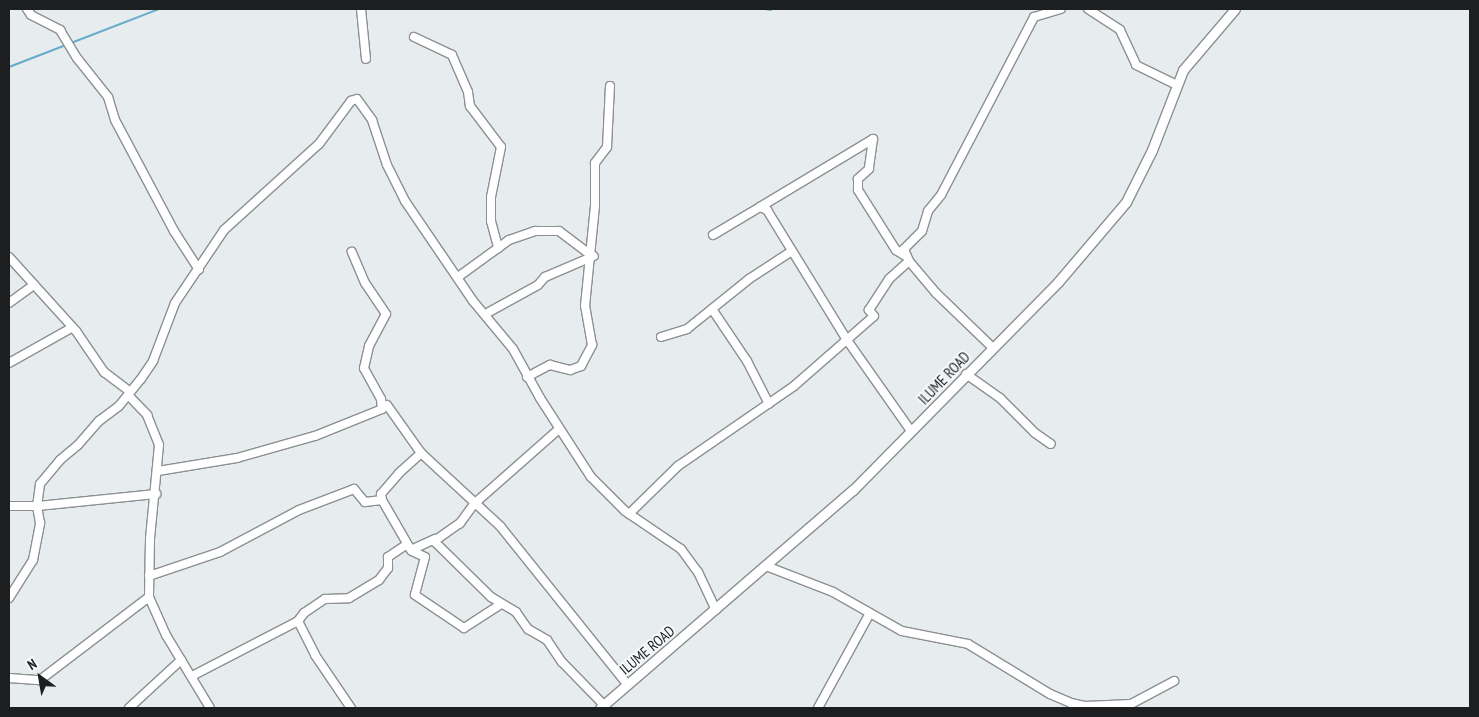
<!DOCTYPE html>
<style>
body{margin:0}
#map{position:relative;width:1479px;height:717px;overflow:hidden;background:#e7ecee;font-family:"PT Sans Narrow",sans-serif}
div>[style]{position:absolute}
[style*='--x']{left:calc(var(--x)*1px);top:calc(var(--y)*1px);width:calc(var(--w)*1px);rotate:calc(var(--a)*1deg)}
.stream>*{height:2px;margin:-1px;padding:0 1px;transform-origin:1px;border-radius:1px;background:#67abcb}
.roads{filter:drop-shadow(1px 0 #8c9092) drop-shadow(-1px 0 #8c9092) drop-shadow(0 1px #8c9092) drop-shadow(0 -1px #8c9092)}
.minor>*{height:8px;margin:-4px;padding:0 4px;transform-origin:4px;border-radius:4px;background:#fff}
.tertiary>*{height:9px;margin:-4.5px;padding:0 4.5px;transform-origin:4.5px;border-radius:4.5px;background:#fff}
span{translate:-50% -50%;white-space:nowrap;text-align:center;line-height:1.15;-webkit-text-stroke:4px #f5f9fb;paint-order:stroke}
.street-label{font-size:15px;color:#1c1e1f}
.frame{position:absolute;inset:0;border:10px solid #1c1e1f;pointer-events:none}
.north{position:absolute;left:15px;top:652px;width:50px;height:50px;-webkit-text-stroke:4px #f5f9fb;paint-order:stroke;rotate:328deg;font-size:14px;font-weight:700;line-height:20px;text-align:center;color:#1c1e1f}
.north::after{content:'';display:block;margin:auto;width:18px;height:22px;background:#1c1e1f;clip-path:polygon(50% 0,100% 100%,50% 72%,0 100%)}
</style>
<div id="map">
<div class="stream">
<div style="--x:765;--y:9;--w:6;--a:9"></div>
<div style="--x:71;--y:43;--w:94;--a:-21.1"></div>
<div style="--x:9;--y:67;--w:61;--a:-21.1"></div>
</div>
<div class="roads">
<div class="minor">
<div style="--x:27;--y:9;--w:7;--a:56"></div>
<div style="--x:31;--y:15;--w:33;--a:27"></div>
<div style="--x:60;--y:30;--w:33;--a:59"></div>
<div style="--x:77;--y:58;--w:50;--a:51.5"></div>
<div style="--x:108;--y:97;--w:24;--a:73"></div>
<div style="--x:115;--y:120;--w:126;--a:62"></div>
<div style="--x:174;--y:231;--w:46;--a:57.3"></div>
<div style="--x:361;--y:9;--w:50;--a:84.3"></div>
<div style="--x:1088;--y:9;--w:38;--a:33"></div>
<div style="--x:1120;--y:30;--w:38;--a:65"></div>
<div style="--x:1136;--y:65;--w:43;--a:26"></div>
<div style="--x:414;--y:37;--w:42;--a:25.3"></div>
<div style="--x:452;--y:55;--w:40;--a:66.6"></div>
<div style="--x:468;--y:92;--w:14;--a:82"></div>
<div style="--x:470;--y:106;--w:51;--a:52.9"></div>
<div style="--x:501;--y:147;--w:51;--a:101.3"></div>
<div style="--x:491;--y:197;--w:24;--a:90"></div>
<div style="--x:491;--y:221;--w:28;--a:75"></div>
<div style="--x:760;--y:207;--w:132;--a:-31"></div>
<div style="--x:873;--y:139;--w:30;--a:98"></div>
<div style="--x:869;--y:169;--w:15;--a:138"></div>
<div style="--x:858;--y:179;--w:11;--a:90"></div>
<div style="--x:858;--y:190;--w:71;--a:57.7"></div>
<div style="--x:896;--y:250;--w:13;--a:32"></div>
<div style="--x:713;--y:235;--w:55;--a:-30.8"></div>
<div style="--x:760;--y:207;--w:8;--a:23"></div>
<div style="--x:767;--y:210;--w:153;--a:58.4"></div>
<div style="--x:847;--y:340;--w:111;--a:54.9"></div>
<div style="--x:9;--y:257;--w:100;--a:47.8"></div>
<div style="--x:76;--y:331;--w:50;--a:55.7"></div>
<div style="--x:104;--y:372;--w:31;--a:37"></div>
<div style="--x:909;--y:261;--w:42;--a:49.8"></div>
<div style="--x:936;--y:293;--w:78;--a:44"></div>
<div style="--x:458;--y:277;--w:63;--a:-36"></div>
<div style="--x:509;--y:240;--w:28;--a:-19"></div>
<div style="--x:535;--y:231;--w:24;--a:0"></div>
<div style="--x:559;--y:231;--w:39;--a:37"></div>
<div style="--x:9;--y:303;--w:31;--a:-36"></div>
<div style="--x:712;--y:309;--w:63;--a:56.1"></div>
<div style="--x:747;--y:361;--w:48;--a:62.9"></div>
<div style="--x:489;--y:312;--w:56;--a:-28.9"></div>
<div style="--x:538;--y:285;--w:11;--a:-49"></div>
<div style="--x:545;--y:277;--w:53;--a:-23.2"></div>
<div style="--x:661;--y:337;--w:27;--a:-17"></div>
<div style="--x:687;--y:329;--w:80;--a:-38.9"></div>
<div style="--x:749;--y:279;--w:51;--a:-33.1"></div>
<div style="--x:9;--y:363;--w:73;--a:-29.4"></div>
<div style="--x:966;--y:374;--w:42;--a:35.2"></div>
<div style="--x:1000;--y:398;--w:49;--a:45"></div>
<div style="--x:1035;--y:433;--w:19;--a:35"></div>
<div style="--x:527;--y:377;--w:26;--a:-28"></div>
<div style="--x:550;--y:365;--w:21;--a:14"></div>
<div style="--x:570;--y:370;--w:12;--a:-20"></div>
<div style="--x:581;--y:366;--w:24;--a:-62"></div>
<div style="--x:592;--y:345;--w:40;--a:-100"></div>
<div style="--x:585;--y:306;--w:100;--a:-84.3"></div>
<div style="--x:595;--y:206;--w:43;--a:-90"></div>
<div style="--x:595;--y:163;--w:20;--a:-53"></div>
<div style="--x:607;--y:147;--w:61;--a:-87.2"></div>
<div style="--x:128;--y:395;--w:28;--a:46"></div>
<div style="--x:147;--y:415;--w:32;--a:68"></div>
<div style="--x:159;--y:445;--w:94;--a:95.5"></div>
<div style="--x:150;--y:539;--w:58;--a:91"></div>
<div style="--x:149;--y:597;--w:42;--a:65.9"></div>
<div style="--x:166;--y:635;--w:85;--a:58.9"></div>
<div style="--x:387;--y:405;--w:59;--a:54.7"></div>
<div style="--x:421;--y:453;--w:108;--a:42.7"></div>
<div style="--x:500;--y:526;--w:203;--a:51.2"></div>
<div style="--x:559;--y:429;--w:113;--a:138.6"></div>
<div style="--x:474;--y:504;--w:24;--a:126"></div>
<div style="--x:460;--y:523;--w:32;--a:145"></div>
<div style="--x:434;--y:541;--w:80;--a:44.5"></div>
<div style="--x:491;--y:597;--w:29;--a:31"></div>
<div style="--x:516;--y:612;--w:21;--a:55"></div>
<div style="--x:528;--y:629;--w:22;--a:30"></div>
<div style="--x:547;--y:640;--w:27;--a:56"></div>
<div style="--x:562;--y:662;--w:60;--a:45.7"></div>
<div style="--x:158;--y:471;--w:80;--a:-9.3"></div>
<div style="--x:237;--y:458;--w:81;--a:-15.8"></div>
<div style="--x:315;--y:436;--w:72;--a:-21.9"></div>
<div style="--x:382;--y:409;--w:10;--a:-96"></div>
<div style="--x:381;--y:399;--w:35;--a:-119"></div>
<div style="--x:364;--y:368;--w:23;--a:-77"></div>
<div style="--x:369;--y:346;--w:36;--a:-62"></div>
<div style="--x:386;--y:314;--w:37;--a:-124"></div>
<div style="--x:365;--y:283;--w:34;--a:-113"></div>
<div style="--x:382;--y:500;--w:6;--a:-99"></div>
<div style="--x:381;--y:494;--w:28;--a:-49"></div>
<div style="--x:399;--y:473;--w:30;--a:-42"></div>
<div style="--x:9;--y:506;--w:28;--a:0"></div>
<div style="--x:37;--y:506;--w:120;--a:-5.8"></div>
<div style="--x:629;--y:514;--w:69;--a:-44.4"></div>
<div style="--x:678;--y:466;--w:141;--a:-34.6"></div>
<div style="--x:794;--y:386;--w:106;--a:-41.2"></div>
<div style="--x:874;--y:316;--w:8;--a:-130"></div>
<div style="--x:869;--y:310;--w:37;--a:-57"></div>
<div style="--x:889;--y:279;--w:27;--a:-42"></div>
<div style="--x:909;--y:261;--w:13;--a:-113"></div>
<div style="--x:904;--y:249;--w:25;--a:-45"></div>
<div style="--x:922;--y:231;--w:21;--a:-73"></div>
<div style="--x:928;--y:211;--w:21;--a:-51"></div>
<div style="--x:941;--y:195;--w:201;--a:-62.4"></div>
<div style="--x:1034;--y:17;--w:28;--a:-17"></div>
<div style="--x:412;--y:551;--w:14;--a:25"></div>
<div style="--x:425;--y:557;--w:39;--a:105"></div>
<div style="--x:415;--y:595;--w:59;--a:34"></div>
<div style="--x:464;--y:628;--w:44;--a:-33"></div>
<div style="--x:766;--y:566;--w:72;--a:21.2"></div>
<div style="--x:833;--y:592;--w:79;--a:29.5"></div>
<div style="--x:902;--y:631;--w:67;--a:11.1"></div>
<div style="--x:968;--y:644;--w:96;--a:31.4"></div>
<div style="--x:1050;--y:694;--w:23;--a:23"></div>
<div style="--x:1071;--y:703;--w:14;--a:12"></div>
<div style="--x:1085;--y:706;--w:46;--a:-2.5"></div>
<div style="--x:1131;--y:704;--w:49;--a:-28.1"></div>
<div style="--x:149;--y:576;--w:75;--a:-18.7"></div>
<div style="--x:220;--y:552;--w:89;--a:-28"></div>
<div style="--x:299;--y:510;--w:59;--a:-20.9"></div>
<div style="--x:354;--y:489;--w:17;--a:50"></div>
<div style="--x:365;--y:502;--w:17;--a:-7"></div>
<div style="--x:382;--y:500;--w:58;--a:59.9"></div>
<div style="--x:411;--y:550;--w:26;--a:-25"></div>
<div style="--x:9;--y:598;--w:45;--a:-57.7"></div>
<div style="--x:33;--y:560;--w:38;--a:-79"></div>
<div style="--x:40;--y:523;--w:17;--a:-100"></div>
<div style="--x:37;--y:506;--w:22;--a:-82"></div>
<div style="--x:40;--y:484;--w:31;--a:-50"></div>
<div style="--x:60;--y:460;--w:23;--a:-40"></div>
<div style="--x:78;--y:445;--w:32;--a:-49"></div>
<div style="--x:99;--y:421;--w:25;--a:-37"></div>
<div style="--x:119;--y:406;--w:35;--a:-51"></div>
<div style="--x:141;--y:379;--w:22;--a:-56"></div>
<div style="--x:153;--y:361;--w:62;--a:-69.2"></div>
<div style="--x:175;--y:303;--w:88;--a:-56.1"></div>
<div style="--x:224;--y:230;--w:128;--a:-42.2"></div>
<div style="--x:319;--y:144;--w:54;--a:-53.3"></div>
<div style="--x:351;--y:101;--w:6;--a:-18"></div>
<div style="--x:357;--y:99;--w:26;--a:54"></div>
<div style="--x:372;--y:120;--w:47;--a:71.6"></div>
<div style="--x:387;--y:165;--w:40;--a:63.4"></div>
<div style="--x:405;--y:201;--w:121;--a:55.8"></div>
<div style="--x:473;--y:301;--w:62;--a:50.2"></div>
<div style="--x:513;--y:349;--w:56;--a:61.1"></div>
<div style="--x:540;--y:398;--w:94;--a:57.2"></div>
<div style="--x:591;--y:477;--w:48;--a:45"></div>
<div style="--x:625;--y:511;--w:68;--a:34.2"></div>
<div style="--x:681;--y:549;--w:29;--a:54"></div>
<div style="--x:698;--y:572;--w:42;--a:64.7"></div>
<div style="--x:298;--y:621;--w:10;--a:-53"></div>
<div style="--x:304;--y:613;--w:25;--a:-34"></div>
<div style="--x:325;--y:599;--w:24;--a:-2"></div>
<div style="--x:349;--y:598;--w:35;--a:-31"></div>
<div style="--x:379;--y:580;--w:15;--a:-53"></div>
<div style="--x:388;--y:568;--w:11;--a:-90"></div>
<div style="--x:388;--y:557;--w:22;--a:-34"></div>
<div style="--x:192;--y:676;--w:119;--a:-27.4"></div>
<div style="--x:298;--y:621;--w:38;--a:63"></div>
<div style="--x:315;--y:655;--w:64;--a:55.8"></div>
<div style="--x:9;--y:678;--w:31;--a:4"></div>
<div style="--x:40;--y:680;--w:137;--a:-37.3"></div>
<div style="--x:129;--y:708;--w:71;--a:-42.7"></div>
<div style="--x:818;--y:708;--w:108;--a:-61.3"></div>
</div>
<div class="tertiary">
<div style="--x:600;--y:708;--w:334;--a:-40.8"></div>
<div style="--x:853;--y:490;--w:292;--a:-45.4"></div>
<div style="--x:1058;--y:282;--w:105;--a:-49.6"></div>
<div style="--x:1126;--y:202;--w:58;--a:-63.4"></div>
<div style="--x:1152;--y:150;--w:86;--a:-68.8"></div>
<div style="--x:1183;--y:70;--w:80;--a:-49.6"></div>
</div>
</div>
<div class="street-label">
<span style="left:944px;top:378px;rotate:-46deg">ILUME ROAD</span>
<span style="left:647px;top:650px;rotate:-40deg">ILUME ROAD</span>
</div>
<div class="frame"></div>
<div class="north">N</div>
</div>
